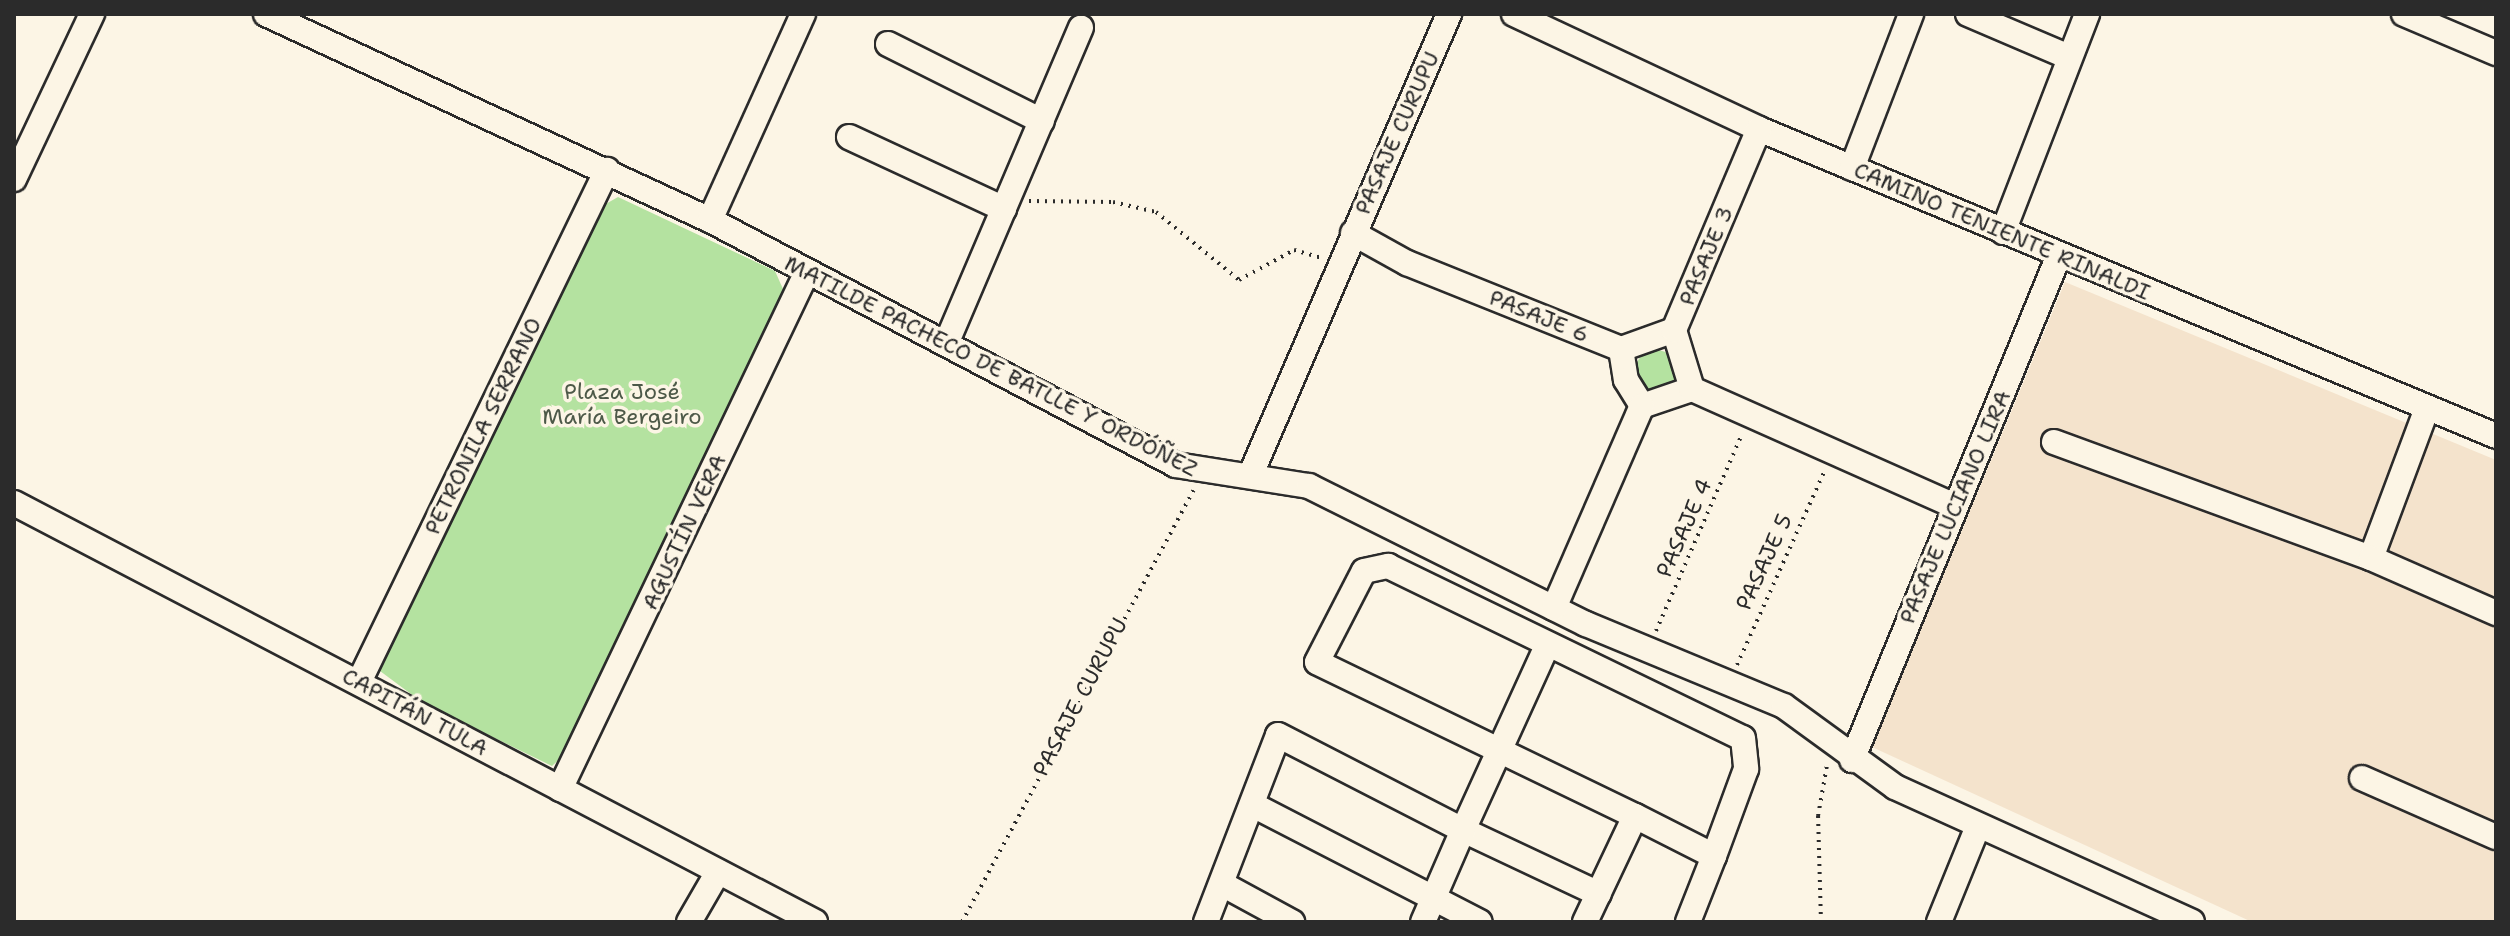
<!DOCTYPE html>
<meta charset="utf-8">
<style>
body{margin:0}
#map{position:relative;width:2510px;height:936px;overflow:hidden;background:#fcf5e5;font-family:"Shantell Sans",sans-serif}
div>[style]{position:absolute}
[style*='--x']{left:calc(var(--x)*1px);top:calc(var(--y)*1px);width:calc(var(--w)*1px);rotate:calc(var(--a)*1deg)}
.built>*{inset:0;background:#f4e3cc}
.green>*{inset:0;background:#b4e2a0}
.round{border-radius:50%}
.path>*{height:4px;margin-top:-2px;transform-origin:0;background:repeating-linear-gradient(90deg,#2b2b2b 0 2px,transparent 0 8px)}
.roads{filter:drop-shadow(2px 0 #2b2b2b) drop-shadow(-2px 0 #2b2b2b) drop-shadow(0 2px #2b2b2b) drop-shadow(0 -2px #2b2b2b)}
.minor>*{height:24px;margin:-12px;padding:0 12px;transform-origin:12px;border-radius:12px;background:#fcf5e5}
span{translate:-50% -50%;white-space:nowrap;text-align:center;line-height:1.15;-webkit-text-stroke:7px #fcf5e5;paint-order:stroke}
.street-label{font-size:22px;color:#2b2b2b}
.park-label{font-size:22px;color:#4d5948}
.frame{position:absolute;inset:0;border:16px solid #2b2b2b;pointer-events:none}
</style>
<div id="map">
<div class="built">
<div style="clip-path:polygon(2065px 282px,2496px 460px,2496px 922px,2252px 922px,1872px 747px)"></div>
</div>
<div class="green">
<div style="clip-path:polygon(618px 197px,775px 271px,787px 298px,565px 754px,552px 766px,423px 703px,380px 671px,604px 205px)"></div>
<div class="round" style="left:1635px;top:350px;width:42px;height:42px"></div>
</div>
<div class="path">
<div style="--x:1029;--y:201;--w:84;--a:0.7"></div>
<div style="--x:1113;--y:202;--w:44;--a:13.1"></div>
<div style="--x:1156;--y:212;--w:107;--a:39.3"></div>
<div style="--x:1239;--y:280;--w:63;--a:-28.6"></div>
<div style="--x:1294;--y:250;--w:29;--a:16"></div>
<div style="--x:1656;--y:631;--w:215;--a:-66.4"></div>
<div style="--x:1737;--y:665;--w:212;--a:-65.7"></div>
<div style="--x:962;--y:922;--w:490;--a:-61.8"></div>
<div style="--x:1821;--y:922;--w:106;--a:-91.6"></div>
<div style="--x:1818;--y:816;--w:52;--a:-80"></div>
</div>
<div class="roads">
<div class="minor">
<div style="--x:266;--y:14;--w:489;--a:24.9"></div>
<div style="--x:710;--y:220;--w:526;--a:27.73"></div>
<div style="--x:1176;--y:465;--w:135;--a:9"></div>
<div style="--x:1309;--y:486;--w:309;--a:26.5"></div>
<div style="--x:1586;--y:624;--w:214;--a:22.5"></div>
<div style="--x:1784;--y:706;--w:137;--a:36.1"></div>
<div style="--x:1895;--y:787;--w:326;--a:24.4"></div>
<div style="--x:1514;--y:14;--w:271;--a:25.1"></div>
<div style="--x:1759;--y:129;--w:798;--a:22.61"></div>
<div style="--x:1968;--y:14;--w:110;--a:23.1"></div>
<div style="--x:2404;--y:14;--w:100;--a:23"></div>
<div style="--x:888;--y:44;--w:172;--a:26.6"></div>
<div style="--x:849;--y:137;--w:171;--a:24.9"></div>
<div style="--x:1852;--y:168;--w:165;--a:-69"></div>
<div style="--x:14;--y:179;--w:183;--a:-64.7"></div>
<div style="--x:710;--y:220;--w:226;--a:-65.7"></div>
<div style="--x:2003;--y:232;--w:234;--a:-68.9"></div>
<div style="--x:1353;--y:233;--w:62;--a:29.1"></div>
<div style="--x:1407;--y:263;--w:231;--a:21.9"></div>
<div style="--x:1621;--y:349;--w:31;--a:81"></div>
<div style="--x:1626;--y:380;--w:31;--a:58"></div>
<div style="--x:1642;--y:406;--w:53;--a:-18.8"></div>
<div style="--x:1692;--y:389;--w:285;--a:24"></div>
<div style="--x:1674;--y:330;--w:62;--a:73"></div>
<div style="--x:946;--y:344;--w:344;--a:-66.9"></div>
<div style="--x:1621;--y:349;--w:56;--a:-19.7"></div>
<div style="--x:1674;--y:330;--w:218;--a:-67.1"></div>
<div style="--x:2054;--y:442;--w:338;--a:20.1"></div>
<div style="--x:2371;--y:558;--w:160;--a:-69.5"></div>
<div style="--x:1251;--y:474;--w:501;--a:-66.71"></div>
<div style="--x:14;--y:503;--w:904;--a:27.61"></div>
<div style="--x:2371;--y:558;--w:137;--a:23.7"></div>
<div style="--x:1554;--y:608;--w:220;--a:-66.5"></div>
<div style="--x:1546;--y:648;--w:200;--a:114.5"></div>
<div style="--x:1463;--y:830;--w:150;--a:25.2"></div>
<div style="--x:359;--y:682;--w:569;--a:-64.16"></div>
<div style="--x:1852;--y:760;--w:546;--a:-67.71"></div>
<div style="--x:2362;--y:778;--w:146;--a:23.8"></div>
<div style="--x:560;--y:789;--w:571;--a:-64.47"></div>
<div style="--x:1253;--y:805;--w:255;--a:27.3"></div>
<div style="--x:1222;--y:884;--w:80;--a:28.5"></div>
<div style="--x:689;--y:922;--w:58;--a:-59.9"></div>
<div style="--x:1206;--y:922;--w:200;--a:-68.9"></div>
<div style="--x:1278;--y:735;--w:208;--a:27.2"></div>
<div style="--x:1463;--y:830;--w:100;--a:113.5"></div>
<div style="--x:1585;--y:922;--w:117;--a:-64.7"></div>
<div style="--x:1635;--y:816;--w:353;--a:-154.2"></div>
<div style="--x:1317;--y:662;--w:102;--a:-62.7"></div>
<div style="--x:1364;--y:571;--w:25;--a:-12"></div>
<div style="--x:1388;--y:566;--w:394;--a:25.9"></div>
<div style="--x:1743;--y:738;--w:31;--a:84"></div>
<div style="--x:1746;--y:769;--w:93;--a:110.2"></div>
<div style="--x:1714;--y:856;--w:89;--a:-153.1"></div>
<div style="--x:1688;--y:922;--w:71;--a:-68.5"></div>
<div style="--x:1939;--y:922;--w:104;--a:-67.9"></div>
</div>
</div>
<div class="street-label">
<span style="left:1397px;top:133px;rotate:-66deg">PASAJE CURUPU</span>
<span style="left:2002px;top:231px;rotate:23deg">CAMINO TENIENTE RINALDI</span>
<span style="left:1706px;top:256px;rotate:-67deg">PASAJE 3</span>
<span style="left:1539px;top:316px;rotate:22deg">PASAJE 6</span>
<span style="left:991px;top:366px;rotate:27deg">MATILDE PACHECO DE BATLLE Y ORDÓÑEZ</span>
<span style="left:483px;top:426px;rotate:-64deg">PETRONILA SERRANO</span>
<span style="left:1955px;top:507px;rotate:-67deg">PASAJE LUCIANO LIRA</span>
<span style="left:1684px;top:528px;rotate:-66deg">PASAJE 4</span>
<span style="left:684px;top:532px;rotate:-65deg">AGUSTÍN VERA</span>
<span style="left:1764px;top:562px;rotate:-65deg">PASAJE 5</span>
<span style="left:1080px;top:697px;rotate:-62deg">PASAJE CURUPU</span>
<span style="left:415px;top:712px;rotate:28deg">CAPITÁN TULA</span>
</div>
<div class="park-label">
<span style="left:622px;top:404px">Plaza José<br>María Bergeiro</span>
</div>
<div class="frame"></div>
</div>
